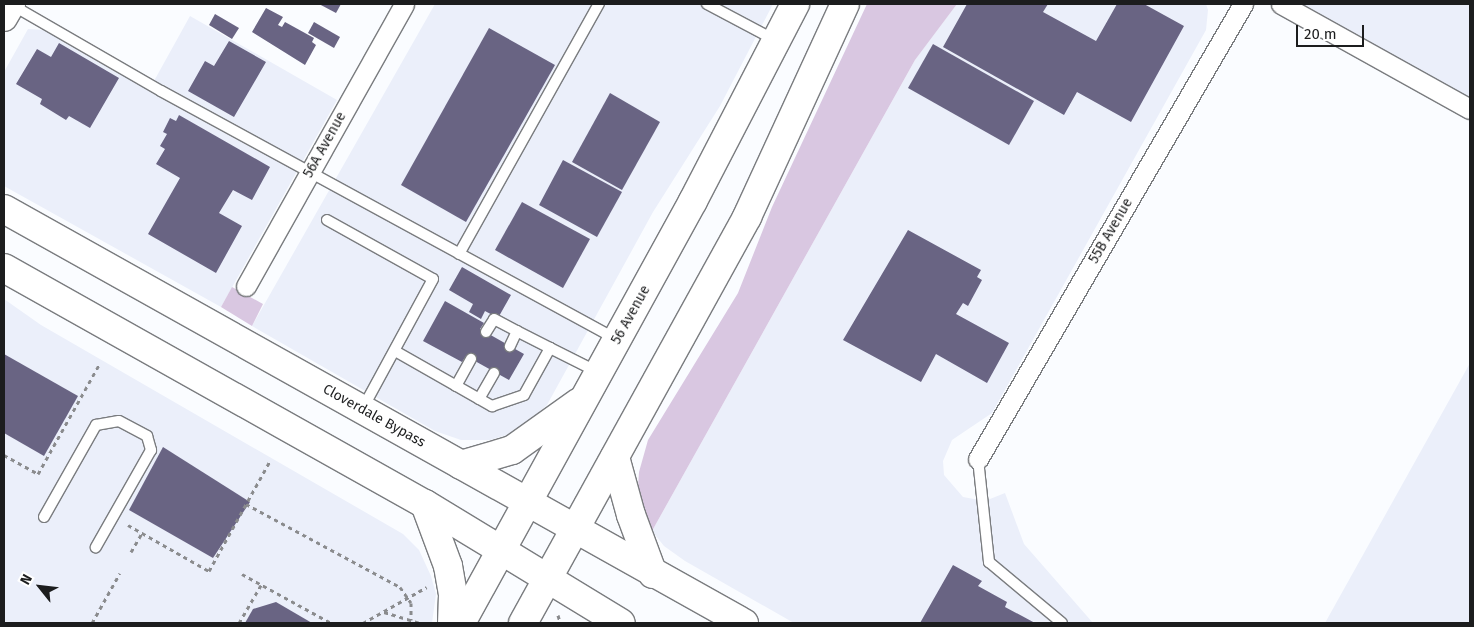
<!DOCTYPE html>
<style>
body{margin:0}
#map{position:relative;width:1474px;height:627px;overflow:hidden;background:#fafcff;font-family:"Fira Sans",sans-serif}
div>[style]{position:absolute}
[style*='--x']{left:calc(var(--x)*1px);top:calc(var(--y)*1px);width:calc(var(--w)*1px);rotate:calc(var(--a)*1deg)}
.built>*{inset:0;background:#ebeffa}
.green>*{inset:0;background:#d9c7e1}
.building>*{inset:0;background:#696483}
.path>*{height:3px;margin-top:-1.5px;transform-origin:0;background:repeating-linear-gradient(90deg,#8a8b8d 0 4px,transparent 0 8px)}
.roads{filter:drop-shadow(1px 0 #7a7c7f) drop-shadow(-1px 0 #7a7c7f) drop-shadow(0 1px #7a7c7f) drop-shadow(0 -1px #7a7c7f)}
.lane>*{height:10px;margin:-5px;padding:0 5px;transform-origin:5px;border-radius:5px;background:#fff}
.street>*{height:19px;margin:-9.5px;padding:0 9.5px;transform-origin:9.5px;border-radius:9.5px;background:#fff}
.secondary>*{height:26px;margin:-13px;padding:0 13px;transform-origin:13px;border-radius:13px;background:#fff}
.highway>*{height:28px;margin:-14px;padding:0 14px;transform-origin:14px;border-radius:14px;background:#fff}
span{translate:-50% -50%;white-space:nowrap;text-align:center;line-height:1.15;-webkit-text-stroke:4px #fff;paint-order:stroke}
.street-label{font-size:14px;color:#1c1d1e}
.frame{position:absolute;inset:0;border:5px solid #1c1d1e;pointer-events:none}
.north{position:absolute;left:15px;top:562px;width:50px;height:50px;-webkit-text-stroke:4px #fff;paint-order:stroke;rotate:299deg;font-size:14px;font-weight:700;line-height:20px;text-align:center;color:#1c1d1e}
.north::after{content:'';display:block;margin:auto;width:18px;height:22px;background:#1c1d1e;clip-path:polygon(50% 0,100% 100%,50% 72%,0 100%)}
.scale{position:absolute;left:1296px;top:25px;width:68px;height:22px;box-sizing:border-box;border:2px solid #1c1d1e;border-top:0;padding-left:6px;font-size:15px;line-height:18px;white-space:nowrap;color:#1c1d1e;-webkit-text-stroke:4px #fff;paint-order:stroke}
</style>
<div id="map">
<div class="built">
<div style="clip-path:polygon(435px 4px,773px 4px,720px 106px,653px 212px,547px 405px,517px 432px,490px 440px,461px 440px,435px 431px,252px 326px)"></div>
<div style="clip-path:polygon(957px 4px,1206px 4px,1208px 10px,1206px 30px,992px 413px,952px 440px,943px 461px,944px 475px,963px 497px,985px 501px,1005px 493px,1024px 544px,1093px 623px,794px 623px,685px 561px,664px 546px,652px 531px,915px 60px)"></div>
<div style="clip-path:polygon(1298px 4px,1470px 4px,1470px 104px)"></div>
<div style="clip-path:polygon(190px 16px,337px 100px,221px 307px,4px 186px,4px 72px,28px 29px,45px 30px,149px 90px)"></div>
<div style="clip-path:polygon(4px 299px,41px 325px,403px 534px,419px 550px,431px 576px,436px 594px,432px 623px,4px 623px)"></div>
<div style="clip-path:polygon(1470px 363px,1470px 623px,1325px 623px)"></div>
</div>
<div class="green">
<div style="clip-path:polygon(867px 4px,957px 4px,915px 60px,652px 531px,647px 523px,638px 487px,639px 472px,648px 440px,738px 293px,772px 207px)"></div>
<div style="clip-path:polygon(232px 287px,263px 304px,252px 326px,221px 307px)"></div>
</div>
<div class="building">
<div style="clip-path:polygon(319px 4px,341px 4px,336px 13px)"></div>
<div style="clip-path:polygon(967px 4px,1048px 4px,1043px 12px,1096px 41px,1117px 4px,1144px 4px,1184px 26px,1131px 122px,1077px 92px,1064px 115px,943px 47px)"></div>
<div style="clip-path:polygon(266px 8px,283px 17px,278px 25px,282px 27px,285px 22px,314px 38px,312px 42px,316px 45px,305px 65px,252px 32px)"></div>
<div style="clip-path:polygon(215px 14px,239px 28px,232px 39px,209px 25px)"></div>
<div style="clip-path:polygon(314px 22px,340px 37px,334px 48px,308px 33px)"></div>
<div style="clip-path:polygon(489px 28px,555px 65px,466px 222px,401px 185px)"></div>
<div style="clip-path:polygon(229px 41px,266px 62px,234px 117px,188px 91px,205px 61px,214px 66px)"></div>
<div style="clip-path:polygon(59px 43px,119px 78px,90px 128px,69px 116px,66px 120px,40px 104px,42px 99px,16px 84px,37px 49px,51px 57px)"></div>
<div style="clip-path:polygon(933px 44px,1034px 101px,1009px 145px,908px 88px)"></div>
<div style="clip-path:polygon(610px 93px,660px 122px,622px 190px,572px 162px)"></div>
<div style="clip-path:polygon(179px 115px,270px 167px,252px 200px,233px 190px,219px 213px,242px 226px,216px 273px,148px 234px,180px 178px,156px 164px,165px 149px,160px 146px,167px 134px,163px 132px,170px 118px,176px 121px)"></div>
<div style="clip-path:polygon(563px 160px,622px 192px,597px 237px,539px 205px)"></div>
<div style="clip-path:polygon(522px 202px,590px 239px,563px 288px,495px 250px)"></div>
<div style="clip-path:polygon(908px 230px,981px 270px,977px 277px,982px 280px,968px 306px,963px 303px,956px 314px,1009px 343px,987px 383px,936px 354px,921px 382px,843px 340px)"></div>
<div style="clip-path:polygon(462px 267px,511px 295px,498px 318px,485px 311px,481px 319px,469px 312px,473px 304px,449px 290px)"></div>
<div style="clip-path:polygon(445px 301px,484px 323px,480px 329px,524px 354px,509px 380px,466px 356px,462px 362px,423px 341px)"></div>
<div style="clip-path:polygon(4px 354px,78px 396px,44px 456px,4px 433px)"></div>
<div style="clip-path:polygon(163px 447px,250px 502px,213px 558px,129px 510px)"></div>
<div style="clip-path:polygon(953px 565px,982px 581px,978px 586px,1007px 602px,1005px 607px,1035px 623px,920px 623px)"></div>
<div style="clip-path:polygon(276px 602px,312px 623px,245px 623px,253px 609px)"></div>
</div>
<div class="path">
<div style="--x:4;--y:455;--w:39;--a:29"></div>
<div style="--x:38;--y:474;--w:127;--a:-60.8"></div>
<div style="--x:246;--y:504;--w:175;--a:28.3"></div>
<div style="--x:400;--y:587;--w:19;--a:55"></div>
<div style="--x:411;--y:603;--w:17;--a:90"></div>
<div style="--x:128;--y:525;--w:93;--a:29.6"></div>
<div style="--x:209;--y:571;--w:126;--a:-61"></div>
<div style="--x:131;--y:552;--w:22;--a:-60"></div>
<div style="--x:242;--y:574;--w:102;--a:28.8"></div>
<div style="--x:384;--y:612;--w:39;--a:17"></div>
<div style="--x:558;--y:615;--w:7;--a:74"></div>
<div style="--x:92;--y:623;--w:57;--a:-60.8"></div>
<div style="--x:239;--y:623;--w:44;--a:-59.9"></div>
<div style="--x:363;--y:623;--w:73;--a:-29.4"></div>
</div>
<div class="roads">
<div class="lane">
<div style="--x:707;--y:4;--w:77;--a:27.9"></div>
<div style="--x:12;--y:5;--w:172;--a:30"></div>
<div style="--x:161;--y:91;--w:518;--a:28.59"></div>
<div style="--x:327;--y:220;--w:121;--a:29.1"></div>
<div style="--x:433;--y:279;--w:147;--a:118.5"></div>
<div style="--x:459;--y:254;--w:287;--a:-60.8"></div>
<div style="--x:486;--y:332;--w:15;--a:-58"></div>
<div style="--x:494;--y:319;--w:26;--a:28"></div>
<div style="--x:550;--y:348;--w:54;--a:26.6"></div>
<div style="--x:395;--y:351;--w:112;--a:29.6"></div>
<div style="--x:492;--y:406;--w:34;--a:-19"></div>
<div style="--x:524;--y:395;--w:54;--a:-61"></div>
<div style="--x:550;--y:348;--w:37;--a:-153"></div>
<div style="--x:517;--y:331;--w:17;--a:115"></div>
<div style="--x:456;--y:386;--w:31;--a:-61"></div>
<div style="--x:479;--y:399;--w:30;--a:-60"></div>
<div style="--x:978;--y:459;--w:104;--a:83.9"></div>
<div style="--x:989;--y:562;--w:95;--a:39.9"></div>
<div style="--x:44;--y:517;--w:106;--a:-60.5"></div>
<div style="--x:96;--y:425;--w:23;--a:-10"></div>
<div style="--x:119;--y:421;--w:32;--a:28"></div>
<div style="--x:147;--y:436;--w:15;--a:74"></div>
<div style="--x:151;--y:450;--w:112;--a:119.6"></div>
</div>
<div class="street">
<div style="--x:1281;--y:4;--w:216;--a:29.1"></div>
<div style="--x:246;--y:286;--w:323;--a:-60.7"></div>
<div style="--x:978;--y:459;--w:527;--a:-59.78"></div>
</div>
<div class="secondary">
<div style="--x:4;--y:18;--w:16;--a:-60"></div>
</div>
<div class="highway">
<div style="--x:4;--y:209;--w:848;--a:29.23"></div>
<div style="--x:4;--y:268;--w:483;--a:29.3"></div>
<div style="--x:425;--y:504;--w:229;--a:31.3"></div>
<div style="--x:615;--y:457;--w:60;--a:74.6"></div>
<div style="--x:631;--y:515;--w:63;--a:69.6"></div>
<div style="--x:461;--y:465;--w:53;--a:-16.4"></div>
<div style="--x:512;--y:450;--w:82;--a:-35.6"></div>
<div style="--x:425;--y:504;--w:66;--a:69.6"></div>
<div style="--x:448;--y:566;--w:29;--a:80"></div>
<div style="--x:453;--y:595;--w:28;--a:92"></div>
<div style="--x:461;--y:623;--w:482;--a:-61.2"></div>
<div style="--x:693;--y:201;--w:222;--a:-62.6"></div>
<div style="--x:523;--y:623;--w:464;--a:-61.1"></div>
<div style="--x:747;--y:217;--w:234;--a:-65.3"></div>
</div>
</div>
<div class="street-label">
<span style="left:325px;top:145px;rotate:-61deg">56A Avenue</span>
<span style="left:1111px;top:231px;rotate:-60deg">55B Avenue</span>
<span style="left:631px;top:315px;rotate:-61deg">56 Avenue</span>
<span style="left:374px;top:416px;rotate:29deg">Cloverdale Bypass</span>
</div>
<div class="frame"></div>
<div class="north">N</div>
<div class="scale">20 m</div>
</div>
